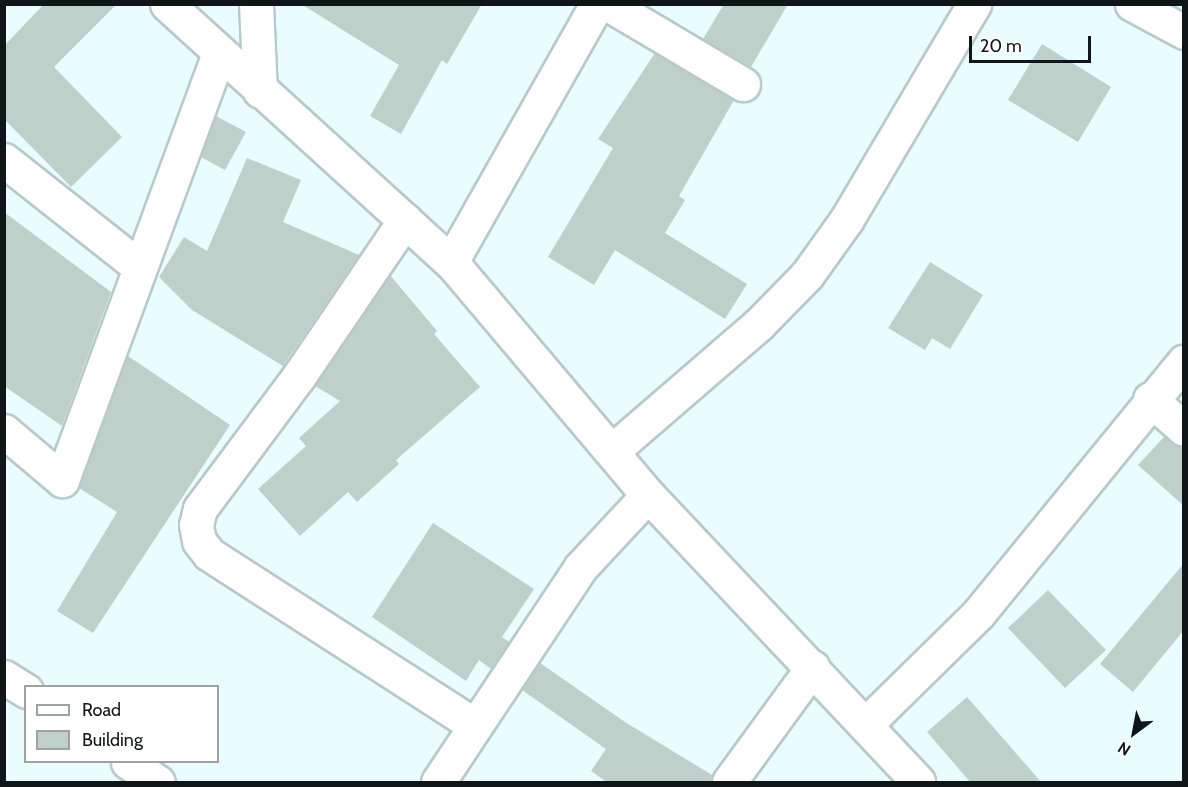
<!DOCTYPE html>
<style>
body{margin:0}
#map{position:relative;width:1188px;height:787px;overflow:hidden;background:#e9fcfe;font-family:Cabin,sans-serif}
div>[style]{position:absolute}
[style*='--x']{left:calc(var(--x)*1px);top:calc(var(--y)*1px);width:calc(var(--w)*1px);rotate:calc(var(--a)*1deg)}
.building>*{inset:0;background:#bfd0cb}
.roads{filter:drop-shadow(2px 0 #b7c9cb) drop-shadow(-2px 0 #b7c9cb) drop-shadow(0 2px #b7c9cb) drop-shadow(0 -2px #b7c9cb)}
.minor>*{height:33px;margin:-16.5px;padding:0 16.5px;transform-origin:16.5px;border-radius:16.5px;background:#fff}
span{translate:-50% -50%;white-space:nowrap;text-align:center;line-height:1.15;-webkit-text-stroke:4.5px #fff;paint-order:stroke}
.frame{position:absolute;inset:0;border:6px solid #101617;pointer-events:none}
.legend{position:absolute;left:24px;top:685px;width:195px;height:78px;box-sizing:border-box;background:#fff;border:2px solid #9fa2a2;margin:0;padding:8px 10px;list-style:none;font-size:18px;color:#101617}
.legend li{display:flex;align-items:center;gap:12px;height:30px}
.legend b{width:30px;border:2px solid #9fa2a2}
.north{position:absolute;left:1104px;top:703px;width:60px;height:60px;-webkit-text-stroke:4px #fff;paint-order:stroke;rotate:212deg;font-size:16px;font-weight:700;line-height:24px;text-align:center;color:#101617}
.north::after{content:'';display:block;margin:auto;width:21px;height:27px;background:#101617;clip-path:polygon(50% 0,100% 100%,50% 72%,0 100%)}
.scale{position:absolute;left:969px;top:36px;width:122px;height:27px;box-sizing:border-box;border:3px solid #101617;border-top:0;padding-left:8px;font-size:18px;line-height:21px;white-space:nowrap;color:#101617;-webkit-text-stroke:4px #fff;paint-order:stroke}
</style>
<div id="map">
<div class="building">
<div style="clip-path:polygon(44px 4px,117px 4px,54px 67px,122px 137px,71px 187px,4px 119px,4px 46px)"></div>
<div style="clip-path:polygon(301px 4px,482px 4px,447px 64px,442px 60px,401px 134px,370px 116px,399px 65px)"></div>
<div style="clip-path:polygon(724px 4px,788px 4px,751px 67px,703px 39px)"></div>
<div style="clip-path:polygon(1042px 44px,1111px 87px,1078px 142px,1008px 100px)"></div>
<div style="clip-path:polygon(655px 53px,734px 100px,679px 196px,685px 200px,665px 233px,747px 284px,725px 319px,615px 250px,594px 285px,548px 257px,613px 148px,598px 139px)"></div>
<div style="clip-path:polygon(216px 116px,246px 132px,225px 170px,201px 157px)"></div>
<div style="clip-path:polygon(247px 158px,301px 180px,283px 222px,359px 255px,283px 366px,192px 310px,159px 277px,184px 237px,207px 251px)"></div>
<div style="clip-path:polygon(4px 212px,111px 292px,62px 426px,4px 386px)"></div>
<div style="clip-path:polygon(930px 262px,983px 295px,950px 349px,932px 338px,925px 350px,888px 328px)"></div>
<div style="clip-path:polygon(390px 275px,437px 331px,434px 334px,480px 387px,396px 460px,399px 464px,357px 502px,348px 492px,300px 536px,258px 489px,306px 446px,299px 438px,340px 401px,315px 386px)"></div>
<div style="clip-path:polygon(128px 356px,230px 425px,93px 633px,57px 611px,117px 512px,79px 488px)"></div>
<div style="clip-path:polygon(1164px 437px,1184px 447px,1184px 506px,1138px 465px)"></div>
<div style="clip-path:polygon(433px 523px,534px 589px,502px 637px,509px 642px,491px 669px,479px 660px,466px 681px,372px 617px)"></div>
<div style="clip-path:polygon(1184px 563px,1184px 630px,1133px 692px,1100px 664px)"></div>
<div style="clip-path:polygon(1048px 590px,1106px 650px,1065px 688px,1008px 628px)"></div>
<div style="clip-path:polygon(540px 663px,625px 722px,712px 775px,711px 783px,608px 783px,591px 771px,606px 749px,522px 690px)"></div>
<div style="clip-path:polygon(967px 697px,1042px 783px,971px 783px,927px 732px)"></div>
</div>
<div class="roads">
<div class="minor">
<div style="--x:167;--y:4;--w:384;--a:42.3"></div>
<div style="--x:451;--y:262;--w:305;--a:49.8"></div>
<div style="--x:648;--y:495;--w:394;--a:46.7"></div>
<div style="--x:256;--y:4;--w:87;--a:87.4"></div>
<div style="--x:608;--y:4;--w:157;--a:30.7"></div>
<div style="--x:1132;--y:4;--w:59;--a:28.3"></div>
<div style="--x:4;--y:160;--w:171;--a:38.3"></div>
<div style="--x:405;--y:220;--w:189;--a:124.2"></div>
<div style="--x:299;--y:376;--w:166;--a:126.7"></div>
<div style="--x:200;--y:509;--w:16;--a:104"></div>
<div style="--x:196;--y:525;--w:16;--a:79"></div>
<div style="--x:199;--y:541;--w:16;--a:52"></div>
<div style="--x:209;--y:554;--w:315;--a:32.8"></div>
<div style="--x:451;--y:262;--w:296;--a:-60.5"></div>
<div style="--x:1150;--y:399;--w:45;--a:41.4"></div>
<div style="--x:4;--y:431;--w:76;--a:40.2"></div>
<div style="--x:62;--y:480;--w:455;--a:-69.8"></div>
<div style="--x:612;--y:451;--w:193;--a:-40.8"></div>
<div style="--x:758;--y:325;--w:70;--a:-45.6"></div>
<div style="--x:807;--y:275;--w:69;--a:-54.5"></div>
<div style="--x:847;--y:219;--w:250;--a:-59.4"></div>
<div style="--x:4;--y:677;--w:26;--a:32"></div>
<div style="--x:866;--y:724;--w:157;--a:-44.5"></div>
<div style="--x:978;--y:614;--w:326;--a:-50.8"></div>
<div style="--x:128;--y:762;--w:36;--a:34"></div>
<div style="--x:438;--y:782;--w:258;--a:-56.4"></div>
<div style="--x:581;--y:567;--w:98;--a:-47.1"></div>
<div style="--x:729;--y:782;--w:142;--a:-53.9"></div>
</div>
</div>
<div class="frame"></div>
<ul class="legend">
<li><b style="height:8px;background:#fff"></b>Road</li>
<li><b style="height:16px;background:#bfd0cb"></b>Building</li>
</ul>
<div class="north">N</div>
<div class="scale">20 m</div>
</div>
